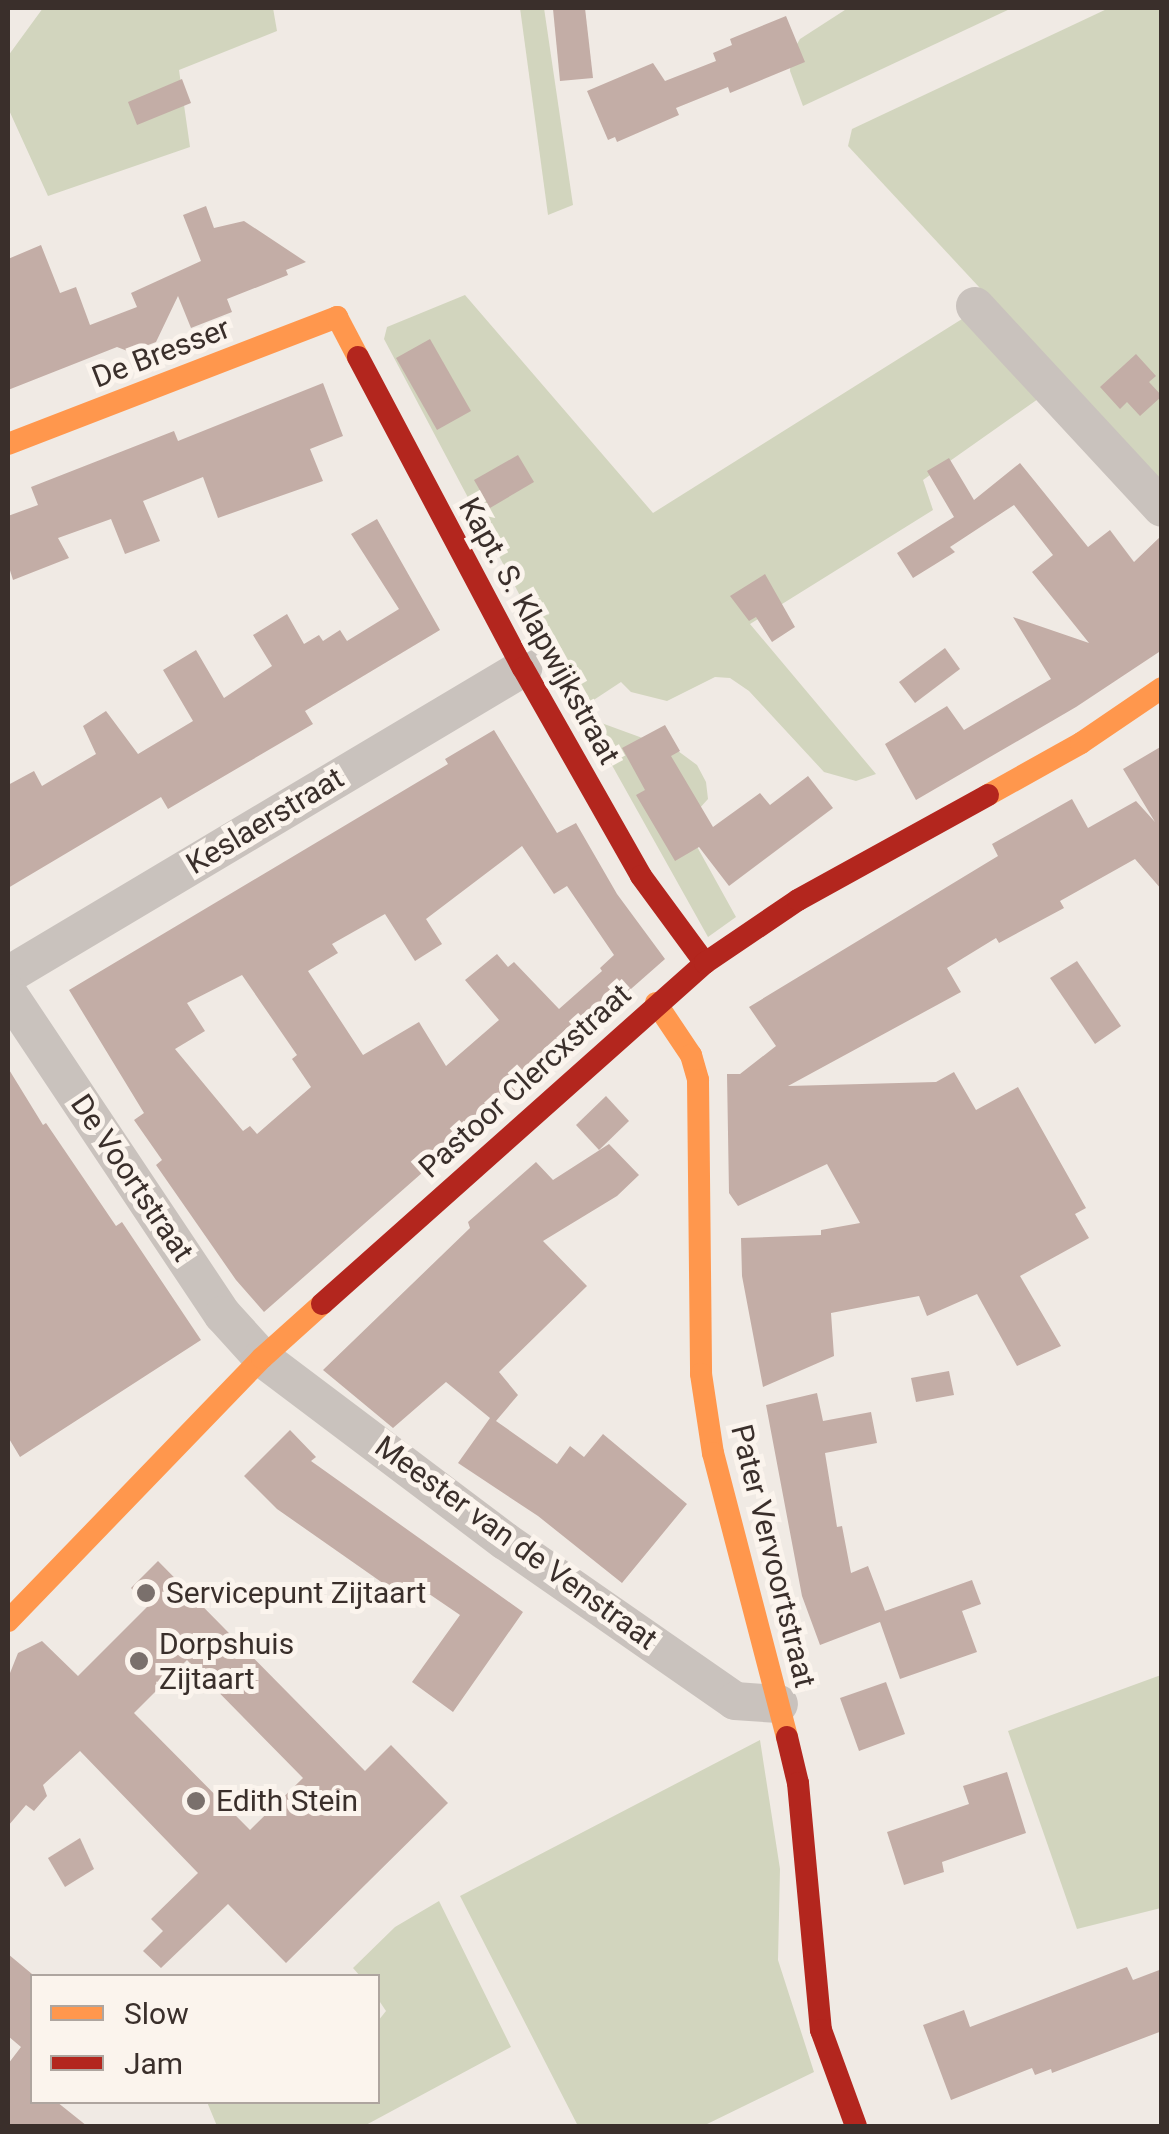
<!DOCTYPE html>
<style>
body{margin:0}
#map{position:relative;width:1169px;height:2134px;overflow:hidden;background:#f0eae4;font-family:Roboto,sans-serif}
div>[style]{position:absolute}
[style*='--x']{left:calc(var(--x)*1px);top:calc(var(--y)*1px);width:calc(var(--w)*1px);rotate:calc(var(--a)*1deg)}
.green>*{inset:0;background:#d2d5be}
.building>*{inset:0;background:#c3ada6}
.street>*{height:38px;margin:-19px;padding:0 19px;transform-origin:19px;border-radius:19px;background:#c9c2bd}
.slow>*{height:22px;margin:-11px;padding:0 11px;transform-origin:11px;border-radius:11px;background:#ff974d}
.jam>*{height:22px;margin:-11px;padding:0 11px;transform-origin:11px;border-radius:11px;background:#b3261e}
.dots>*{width:28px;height:28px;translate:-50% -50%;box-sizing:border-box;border:5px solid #fbf4ed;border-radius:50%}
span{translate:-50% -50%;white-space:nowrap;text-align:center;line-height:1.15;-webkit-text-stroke:10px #fbf4ed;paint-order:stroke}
.street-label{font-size:30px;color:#3a2f2b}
.poi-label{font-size:30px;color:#3a2f2b}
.left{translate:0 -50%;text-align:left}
.frame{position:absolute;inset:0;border:10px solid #3a2f2b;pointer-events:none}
.legend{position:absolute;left:30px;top:1974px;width:350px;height:130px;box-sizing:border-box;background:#fbf4ed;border:2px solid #aea59f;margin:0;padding:12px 18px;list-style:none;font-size:30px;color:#3a2f2b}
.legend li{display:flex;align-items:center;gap:20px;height:50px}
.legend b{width:50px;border:2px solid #aea59f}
</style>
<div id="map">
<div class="green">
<div style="clip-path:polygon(43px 8px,273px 8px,277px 31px,179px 70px,190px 147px,48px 196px,8px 108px,8px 56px)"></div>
<div style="clip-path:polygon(520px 8px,544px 8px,573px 205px,548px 215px)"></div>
<div style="clip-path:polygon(848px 8px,1012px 8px,803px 106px,790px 71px,791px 54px,800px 39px)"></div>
<div style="clip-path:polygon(1109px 8px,1161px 8px,1161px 483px,848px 146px,852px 129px)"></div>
<div style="clip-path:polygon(465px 295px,653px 513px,962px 319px,1038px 399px,923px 480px,933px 510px,750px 624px,876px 774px,856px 781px,824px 772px,749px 691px,730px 678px,715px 677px,667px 701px,631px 692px,621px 682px,580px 709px,384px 339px,387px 327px)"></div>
<div style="clip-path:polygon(585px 717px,678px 751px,697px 765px,706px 782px,708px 799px,698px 810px,695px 843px,736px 917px,708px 937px)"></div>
<div style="clip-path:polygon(1161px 1675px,1161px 1908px,1077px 1929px,1008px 1731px)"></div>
<div style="clip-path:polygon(760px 1740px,780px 1869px,778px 1960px,814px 2072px,703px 2126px,578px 2126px,460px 1896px)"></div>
<div style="clip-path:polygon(439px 1901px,511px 2047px,364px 2126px,217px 2126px,207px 2102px,378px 2102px,378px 2021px,386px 2011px,378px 1999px,378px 1976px,360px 1976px,353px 1968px,395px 1927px)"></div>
</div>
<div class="building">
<div style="clip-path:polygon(585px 8px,593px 78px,560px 81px,553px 9px)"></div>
<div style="clip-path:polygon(786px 16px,805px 62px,730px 93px,728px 87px,676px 108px,679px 115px,617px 142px,615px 137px,608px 140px,587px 91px,653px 63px,665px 81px,716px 61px,713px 53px,732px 45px,730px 39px)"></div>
<div style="clip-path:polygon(182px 79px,191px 103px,137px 125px,128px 102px)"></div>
<div style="clip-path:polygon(206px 206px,214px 228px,244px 221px,306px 262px,286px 270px,288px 275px,227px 299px,232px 312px,191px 328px,178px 296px,156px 342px,130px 352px,117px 347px,8px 390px,8px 259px,41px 245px,60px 293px,76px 287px,90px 325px,137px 307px,131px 293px,201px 261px,183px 215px)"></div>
<div style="clip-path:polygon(430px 339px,471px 411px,437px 430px,396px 358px)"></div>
<div style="clip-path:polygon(1136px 354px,1156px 376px,1149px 382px,1162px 396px,1140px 416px,1127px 402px,1120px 409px,1100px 387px)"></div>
<div style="clip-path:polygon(323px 383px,343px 436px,310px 449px,323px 481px,218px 518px,203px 477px,143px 501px,160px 541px,125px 554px,111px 519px,58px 538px,69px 558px,13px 580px,8px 564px,8px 516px,38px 505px,31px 487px,174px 431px,178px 441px)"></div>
<div style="clip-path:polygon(518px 455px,534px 482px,490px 508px,474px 480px)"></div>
<div style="clip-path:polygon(949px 458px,974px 500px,1020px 463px,1088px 547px,1110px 530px,1134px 562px,1162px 535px,1162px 650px,1076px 707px,916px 800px,885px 744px,947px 706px,964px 730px,1051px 679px,1013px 617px,1089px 643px,1032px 572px,1053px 555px,1014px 505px,950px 547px,955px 552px,913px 578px,897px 553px,954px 517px,927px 471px)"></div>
<div style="clip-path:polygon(377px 519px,440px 630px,305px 711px,313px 724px,238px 768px,168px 809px,161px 797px,8px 888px,8px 785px,34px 771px,42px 786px,96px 754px,83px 726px,106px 711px,138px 754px,193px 721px,163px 670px,196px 650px,224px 698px,272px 666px,253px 635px,287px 614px,304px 644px,319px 635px,323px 641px,340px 630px,347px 641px,399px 609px,351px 534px)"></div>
<div style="clip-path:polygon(765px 574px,795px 627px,772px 642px,756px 617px,749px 621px,730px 596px)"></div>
<div style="clip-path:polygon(945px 648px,960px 669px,915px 703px,899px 682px)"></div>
<div style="clip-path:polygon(665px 725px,680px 751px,671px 756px,713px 827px,760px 793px,770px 805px,808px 776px,833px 808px,729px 886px,699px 847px,675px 861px,636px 795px,645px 790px,622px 748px)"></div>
<div style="clip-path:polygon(evenodd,494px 730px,557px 833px,576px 823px,617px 894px,665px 959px,264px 1312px,236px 1280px,156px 1165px,162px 1160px,134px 1120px,144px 1113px,69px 990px,448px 764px,445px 759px,494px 730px,522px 846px,554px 894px,567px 886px,614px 955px,600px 968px,602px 971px,559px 1009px,514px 962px,508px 967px,497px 954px,465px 980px,499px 1020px,446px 1066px,419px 1022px,363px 1055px,308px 971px,338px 953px,332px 944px,385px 914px,415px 961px,442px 944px,426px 919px,522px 846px,494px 730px,242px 975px,297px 1055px,292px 1059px,311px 1087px,257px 1134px,250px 1126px,243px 1131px,175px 1049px,205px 1031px,187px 1003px,242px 975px)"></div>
<div style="clip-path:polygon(1162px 746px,1162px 890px,1135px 859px,1060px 901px,1064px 908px,999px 943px,996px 938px,947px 968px,961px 992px,788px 1086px,936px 1082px,954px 1072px,976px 1110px,1018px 1087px,1086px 1208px,1075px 1214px,1089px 1238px,1020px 1276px,1061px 1346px,1017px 1366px,977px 1294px,927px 1316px,919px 1296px,831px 1313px,834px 1356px,763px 1387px,742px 1276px,741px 1238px,821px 1235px,821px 1230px,860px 1223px,827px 1164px,738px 1206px,729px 1193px,727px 1074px,740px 1074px,776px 1046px,749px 1007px,998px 856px,992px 844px,1072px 799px,1088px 828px,1136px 801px,1155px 822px,1123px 769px)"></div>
<div style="clip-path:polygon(1077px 961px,1121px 1026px,1095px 1044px,1050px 978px)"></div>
<div style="clip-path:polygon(8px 1068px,43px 1125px,46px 1123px,116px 1226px,122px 1222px,201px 1340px,20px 1457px,8px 1437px)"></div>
<div style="clip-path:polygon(606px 1096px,629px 1121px,599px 1150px,576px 1125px)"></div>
<div style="clip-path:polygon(609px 1144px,639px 1175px,617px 1196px,543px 1241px,587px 1286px,499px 1372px,518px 1395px,496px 1421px,557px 1464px,570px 1446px,584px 1457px,603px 1434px,687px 1504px,622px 1583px,538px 1516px,458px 1463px,490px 1418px,446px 1382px,393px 1428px,323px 1370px,470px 1228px,468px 1222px,536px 1162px,553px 1180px)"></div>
<div style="clip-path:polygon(949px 1371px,954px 1395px,916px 1402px,911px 1378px)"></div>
<div style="clip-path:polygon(817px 1393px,823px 1421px,871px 1412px,877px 1443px,825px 1453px,837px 1527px,842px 1526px,851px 1573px,868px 1566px,885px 1611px,972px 1580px,981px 1604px,962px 1611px,977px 1652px,900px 1679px,880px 1622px,820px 1645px,802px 1596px,766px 1405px)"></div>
<div style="clip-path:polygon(290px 1430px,316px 1457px,311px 1461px,523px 1612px,453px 1712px,412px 1682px,460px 1615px,416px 1585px,407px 1600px,277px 1509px,244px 1476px)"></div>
<div style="clip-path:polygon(evenodd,158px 1561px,365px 1771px,391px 1745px,448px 1803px,286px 1963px,228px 1904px,161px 1968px,143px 1951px,163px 1931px,151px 1919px,198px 1873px,80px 1751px,43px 1785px,47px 1796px,34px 1811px,26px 1805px,8px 1826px,8px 1678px,18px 1653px,42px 1641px,78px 1676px,148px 1606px,131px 1588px,158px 1561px,187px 1660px,303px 1778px,250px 1830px,134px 1713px,187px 1660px)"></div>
<div style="clip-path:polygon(886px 1682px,905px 1734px,859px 1751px,840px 1698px)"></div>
<div style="clip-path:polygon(1007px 1772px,1026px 1833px,942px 1862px,944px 1872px,904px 1885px,887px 1832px,969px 1804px,963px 1786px)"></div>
<div style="clip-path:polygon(80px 1838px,94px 1869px,65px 1887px,48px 1858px)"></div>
<div style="clip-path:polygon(8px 1954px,32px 1974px,32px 2102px,57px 2102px,87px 2126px,8px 2126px,8px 2064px,21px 2047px,8px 2036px)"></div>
<div style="clip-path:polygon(1127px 1967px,1133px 1980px,1162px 1969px,1162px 2031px,1052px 2073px,1051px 2069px,1035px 2075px,1032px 2068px,951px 2100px,923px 2025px,964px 2010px,970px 2027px)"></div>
</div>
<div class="street">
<div style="--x:975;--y:306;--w:275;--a:47.2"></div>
<div style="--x:8;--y:975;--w:600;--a:-30.8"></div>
<div style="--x:8;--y:993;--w:387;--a:56.3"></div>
<div style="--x:223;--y:1315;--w:58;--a:47.8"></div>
<div style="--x:262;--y:1358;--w:304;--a:37"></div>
<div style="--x:505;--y:1541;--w:280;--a:34.8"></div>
<div style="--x:735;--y:1701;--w:44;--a:3.9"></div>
</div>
<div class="slow">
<div style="--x:8;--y:444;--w:353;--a:-21.1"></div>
<div style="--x:337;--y:317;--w:45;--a:62.3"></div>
<div style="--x:988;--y:795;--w:107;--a:-29.2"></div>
<div style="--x:1081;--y:743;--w:98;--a:-34.2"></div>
<div style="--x:656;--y:1003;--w:63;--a:56.1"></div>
<div style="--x:691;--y:1055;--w:26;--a:74"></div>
<div style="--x:698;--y:1080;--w:294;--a:89.4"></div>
<div style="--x:701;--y:1374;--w:80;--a:81.4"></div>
<div style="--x:713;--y:1453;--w:293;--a:75.4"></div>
<div style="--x:8;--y:1621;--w:366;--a:-46"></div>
<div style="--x:262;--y:1358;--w:81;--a:-42"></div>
</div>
<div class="jam">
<div style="--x:358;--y:357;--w:352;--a:62.1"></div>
<div style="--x:523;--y:668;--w:239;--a:60.4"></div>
<div style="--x:641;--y:876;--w:108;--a:53.7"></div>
<div style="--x:322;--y:1304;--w:513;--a:-41.68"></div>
<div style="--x:705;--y:963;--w:112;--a:-34.1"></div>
<div style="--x:798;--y:900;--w:217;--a:-28.9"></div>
<div style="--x:787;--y:1737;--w:47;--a:76.6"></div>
<div style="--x:798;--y:1783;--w:248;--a:84.7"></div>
<div style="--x:821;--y:2030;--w:102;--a:70"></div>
</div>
<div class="dots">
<div style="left:146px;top:1593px;background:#7a706c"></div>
<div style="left:139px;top:1661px;background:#7a706c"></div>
<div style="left:196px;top:1801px;background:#7a706c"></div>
</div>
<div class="street-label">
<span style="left:161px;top:353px;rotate:-21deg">De Bresser</span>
<span style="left:539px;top:631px;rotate:61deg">Kapt. S. Klapwijkstraat</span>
<span style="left:265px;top:821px;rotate:-31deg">Keslaerstraat</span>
<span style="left:525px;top:1081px;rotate:-42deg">Pastoor Clercxstraat</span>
<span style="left:132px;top:1178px;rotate:56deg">De Voortstraat</span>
<span style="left:516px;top:1543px;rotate:36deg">Meester van de Venstraat</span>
<span style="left:773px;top:1556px;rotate:76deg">Pater Vervoortstraat</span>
</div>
<div class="poi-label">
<span class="left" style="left:166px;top:1593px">Servicepunt Zijtaart</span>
<span class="left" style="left:159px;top:1661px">Dorpshuis<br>Zijtaart</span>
<span class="left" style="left:216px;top:1801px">Edith Stein</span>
</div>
<div class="frame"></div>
<ul class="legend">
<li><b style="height:12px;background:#ff974d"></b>Slow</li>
<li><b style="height:12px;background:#b3261e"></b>Jam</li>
</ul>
</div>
